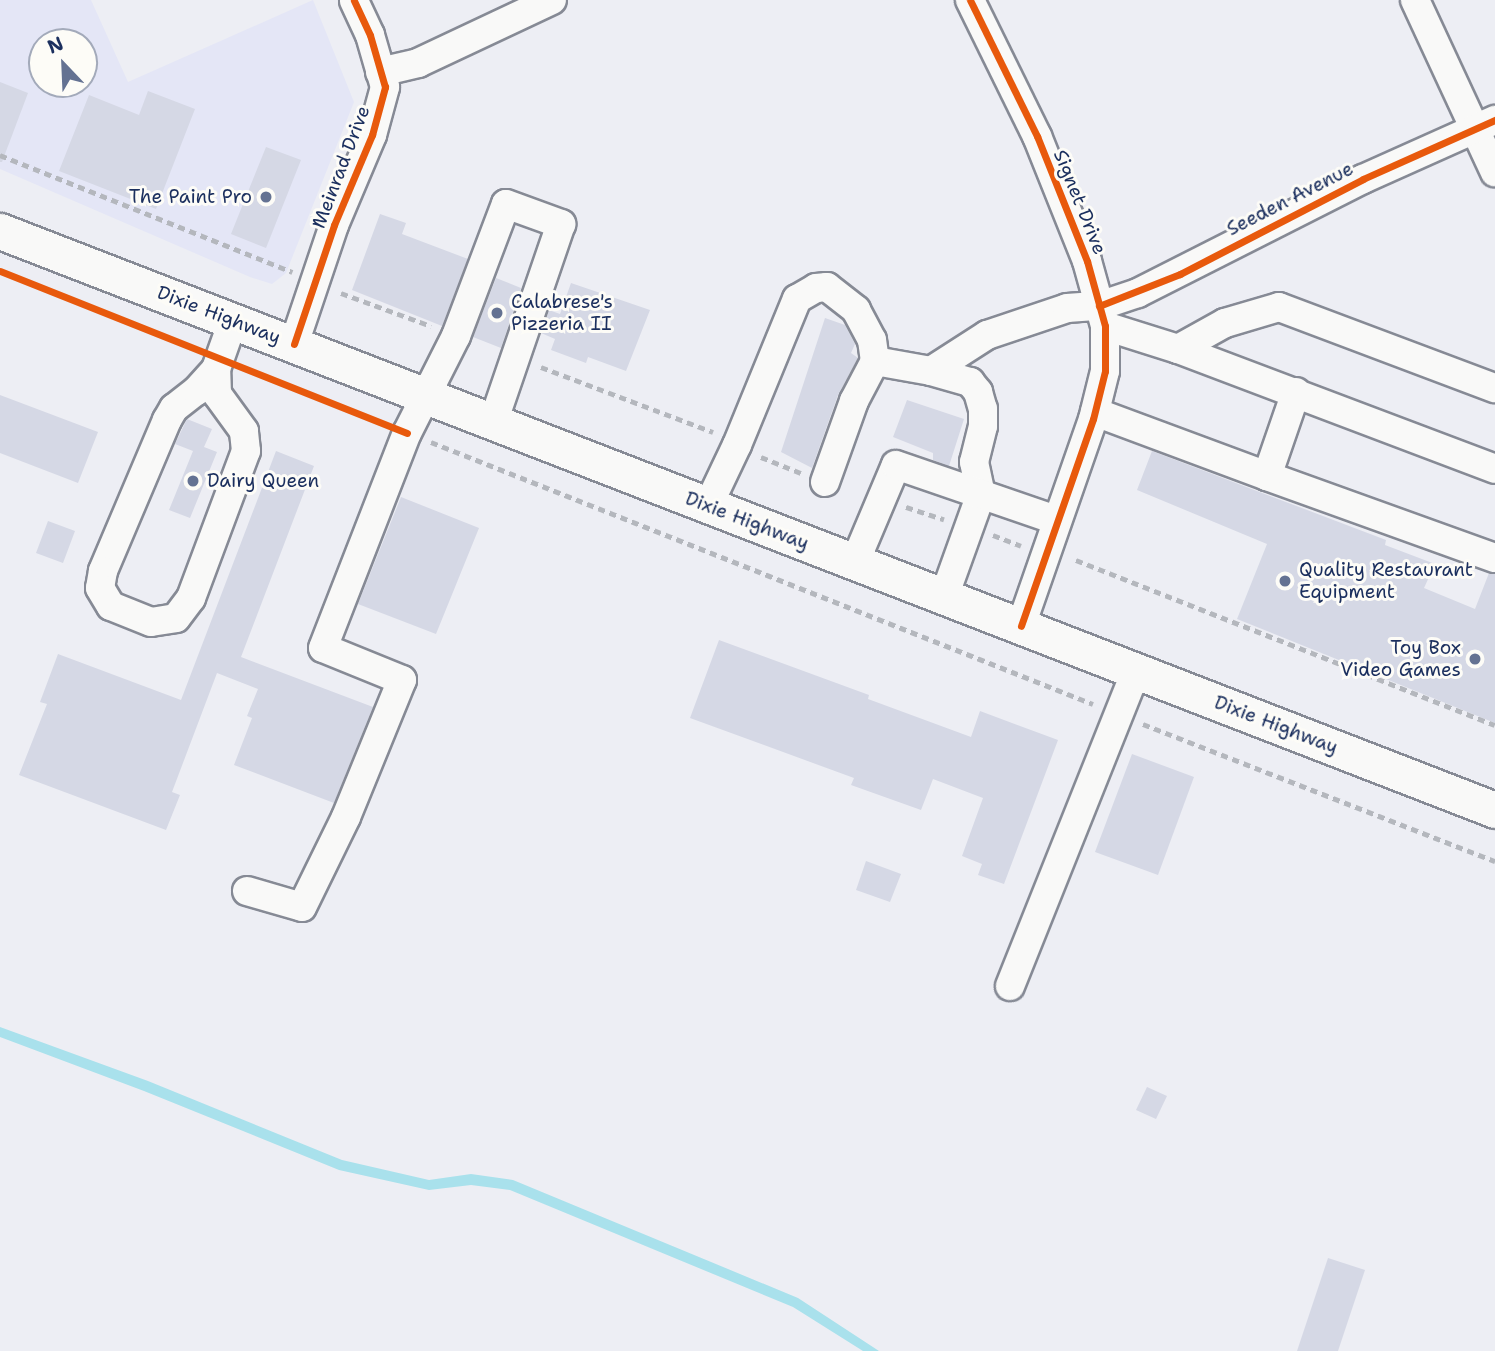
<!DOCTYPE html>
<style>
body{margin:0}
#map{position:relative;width:1495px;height:1351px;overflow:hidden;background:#edeef4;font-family:"Shantell Sans",sans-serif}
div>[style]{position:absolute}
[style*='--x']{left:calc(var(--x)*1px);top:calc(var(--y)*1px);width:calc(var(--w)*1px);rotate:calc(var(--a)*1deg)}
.built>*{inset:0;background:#e4e6f6}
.water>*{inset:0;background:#a9e1ec}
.building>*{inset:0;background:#d5d8e5}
.path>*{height:4.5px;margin-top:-2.25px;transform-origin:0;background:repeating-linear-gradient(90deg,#b4b7bd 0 7px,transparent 0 12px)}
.roads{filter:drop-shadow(2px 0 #868a95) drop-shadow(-2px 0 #868a95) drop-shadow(0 2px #868a95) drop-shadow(0 -2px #868a95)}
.minor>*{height:28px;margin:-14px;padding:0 14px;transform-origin:14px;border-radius:14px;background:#f9f9f8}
.major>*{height:35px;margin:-17.5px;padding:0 17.5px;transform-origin:17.5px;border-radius:17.5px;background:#f9f9f8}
.cycleway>*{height:7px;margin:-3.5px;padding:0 3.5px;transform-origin:3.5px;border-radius:3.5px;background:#e8590c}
.dots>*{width:19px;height:19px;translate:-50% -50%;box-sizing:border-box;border:4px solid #fdfcf7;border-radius:50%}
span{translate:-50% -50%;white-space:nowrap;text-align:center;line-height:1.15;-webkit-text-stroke:6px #fdfcf7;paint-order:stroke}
.street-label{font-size:19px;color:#1b2f5e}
.poi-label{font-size:19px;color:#1b2f5e}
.right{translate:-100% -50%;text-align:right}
.left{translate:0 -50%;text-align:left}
.north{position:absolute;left:28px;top:28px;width:70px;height:70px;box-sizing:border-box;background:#fdfcf7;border:2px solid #a3aaba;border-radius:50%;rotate:337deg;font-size:19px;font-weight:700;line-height:28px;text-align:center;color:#1b2f5e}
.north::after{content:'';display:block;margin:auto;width:24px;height:32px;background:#647292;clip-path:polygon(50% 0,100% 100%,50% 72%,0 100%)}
</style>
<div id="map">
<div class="built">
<div style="clip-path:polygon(evenodd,0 0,91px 0,128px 82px,313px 0,354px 102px,286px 273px,272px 284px,250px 277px,0 169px,0 0,42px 42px,84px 42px,84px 84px,42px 84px,42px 42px)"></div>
</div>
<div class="water">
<div style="clip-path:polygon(0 1027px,148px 1081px,342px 1160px,429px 1180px,471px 1174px,513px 1180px,798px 1298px,879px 1351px,863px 1351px,793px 1307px,510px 1190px,471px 1185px,429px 1190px,339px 1170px,144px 1091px,0 1037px)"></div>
</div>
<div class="building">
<div style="clip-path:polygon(0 82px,28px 93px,2px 162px,0 162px)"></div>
<div style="clip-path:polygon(148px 91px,195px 109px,156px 209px,59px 171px,89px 95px,139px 115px)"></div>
<div style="clip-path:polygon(266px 147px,301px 160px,266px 248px,231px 234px)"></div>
<div style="clip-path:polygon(380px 214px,406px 223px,402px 234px,468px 259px,442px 326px,352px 290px)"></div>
<div style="clip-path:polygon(496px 278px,521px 288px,501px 348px,473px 337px)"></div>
<div style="clip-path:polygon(571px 283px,650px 310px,626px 371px,588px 357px,586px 363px,551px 350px,555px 339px,541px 333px,549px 310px,560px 314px)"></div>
<div style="clip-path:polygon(825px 318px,845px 325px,855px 344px,851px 353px,858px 358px,838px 395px,812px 468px,781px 452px)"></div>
<div style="clip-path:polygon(0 395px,98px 432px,78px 483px,0 453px)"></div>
<div style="clip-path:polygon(907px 400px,964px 419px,949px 466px,933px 460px,933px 453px,893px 437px)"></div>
<div style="clip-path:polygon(187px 419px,212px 429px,204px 447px,217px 452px,190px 518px,169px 510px,193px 451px,175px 444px)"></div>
<div style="clip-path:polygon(276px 451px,314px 466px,241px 657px,373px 707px,334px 803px,234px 765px,252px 718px,247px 716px,258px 689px,217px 673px,172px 792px,180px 795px,166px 830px,19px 775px,47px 704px,40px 702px,58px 654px,181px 700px)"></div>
<div style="clip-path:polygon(1152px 451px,1386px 540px,1385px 545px,1435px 564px,1424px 588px,1475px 609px,1489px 573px,1495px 574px,1495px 723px,1237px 619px,1267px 544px,1137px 490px)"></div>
<div style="clip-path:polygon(401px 497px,479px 528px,436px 634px,358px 604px)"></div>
<div style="clip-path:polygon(48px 521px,75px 531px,63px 563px,36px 553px)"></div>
<div style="clip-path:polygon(719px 640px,869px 695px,868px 699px,971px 737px,980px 711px,1058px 740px,1004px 884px,978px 875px,982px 864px,962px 856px,983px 798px,933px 779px,921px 810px,851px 785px,854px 778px,690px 718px)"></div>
<div style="clip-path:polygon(1132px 754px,1194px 777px,1158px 875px,1095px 852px)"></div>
<div style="clip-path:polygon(866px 861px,901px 874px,890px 902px,856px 890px)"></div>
<div style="clip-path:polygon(1147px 1087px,1167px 1096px,1156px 1119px,1136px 1110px)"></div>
<div style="clip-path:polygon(1328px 1258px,1365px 1270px,1338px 1351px,1297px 1351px)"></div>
</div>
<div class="path">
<div style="--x:0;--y:155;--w:315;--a:21.8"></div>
<div style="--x:341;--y:293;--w:96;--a:20.1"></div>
<div style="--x:541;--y:367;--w:184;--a:20.7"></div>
<div style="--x:431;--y:442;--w:712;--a:21.59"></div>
<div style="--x:761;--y:457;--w:43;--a:21.8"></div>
<div style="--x:906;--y:507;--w:40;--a:18"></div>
<div style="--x:993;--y:535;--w:30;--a:21"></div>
<div style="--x:1076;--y:560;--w:450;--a:21.5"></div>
<div style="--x:1143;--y:724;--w:378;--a:21.3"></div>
</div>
<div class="roads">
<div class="minor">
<div style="--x:970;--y:0;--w:152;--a:63.8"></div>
<div style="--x:1037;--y:136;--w:135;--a:68.2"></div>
<div style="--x:1087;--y:261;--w:67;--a:74.5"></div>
<div style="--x:1105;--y:326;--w:45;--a:90"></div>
<div style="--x:1105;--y:371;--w:49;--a:104"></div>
<div style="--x:1093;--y:419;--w:219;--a:109.2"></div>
<div style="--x:1415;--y:0;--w:190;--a:65.1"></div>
<div style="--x:380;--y:72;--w:39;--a:-13"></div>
<div style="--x:418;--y:63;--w:148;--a:-25.2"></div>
<div style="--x:1105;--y:326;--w:77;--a:17.5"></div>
<div style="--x:1178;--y:349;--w:54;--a:-29"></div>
<div style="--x:1225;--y:323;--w:56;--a:-16.5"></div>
<div style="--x:1279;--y:307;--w:231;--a:20.6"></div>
<div style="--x:294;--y:344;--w:126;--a:-71.4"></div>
<div style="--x:334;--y:225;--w:98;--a:-67.1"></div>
<div style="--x:372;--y:135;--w:50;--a:-74.8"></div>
<div style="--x:385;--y:87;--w:54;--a:-106.1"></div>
<div style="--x:370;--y:35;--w:38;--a:-115"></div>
<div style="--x:1178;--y:349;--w:339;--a:20.7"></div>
<div style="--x:875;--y:361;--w:57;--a:10.1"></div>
<div style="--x:931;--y:371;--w:67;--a:-32.7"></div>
<div style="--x:987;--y:335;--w:84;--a:-18.6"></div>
<div style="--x:1067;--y:308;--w:32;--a:-4"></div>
<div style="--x:1099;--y:306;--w:41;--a:-18.4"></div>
<div style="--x:1138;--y:293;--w:252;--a:-26.9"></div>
<div style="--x:1363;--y:179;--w:145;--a:-24.1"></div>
<div style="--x:216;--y:369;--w:30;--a:132"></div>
<div style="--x:196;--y:391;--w:28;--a:142"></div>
<div style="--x:174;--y:408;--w:14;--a:120"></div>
<div style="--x:167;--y:420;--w:164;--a:113"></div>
<div style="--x:103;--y:571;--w:17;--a:100"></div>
<div style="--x:100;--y:588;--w:21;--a:59"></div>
<div style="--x:111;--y:606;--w:43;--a:21.8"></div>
<div style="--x:151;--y:622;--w:25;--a:-9"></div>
<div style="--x:176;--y:618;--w:25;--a:-53"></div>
<div style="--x:191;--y:598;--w:157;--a:-69.5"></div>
<div style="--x:246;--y:451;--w:20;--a:-96"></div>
<div style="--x:244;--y:431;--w:46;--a:-126.1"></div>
<div style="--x:217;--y:394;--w:25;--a:-92"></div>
<div style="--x:216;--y:369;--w:51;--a:-70.5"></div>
<div style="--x:931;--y:371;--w:41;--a:15.8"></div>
<div style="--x:970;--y:382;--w:13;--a:51"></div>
<div style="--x:978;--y:392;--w:18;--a:74"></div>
<div style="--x:983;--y:409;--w:17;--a:90"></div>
<div style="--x:983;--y:426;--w:37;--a:104"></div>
<div style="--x:974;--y:462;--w:33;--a:78"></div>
<div style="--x:981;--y:494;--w:109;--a:109.8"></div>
<div style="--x:1296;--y:392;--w:89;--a:109"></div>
<div style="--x:1267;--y:476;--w:242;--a:19.8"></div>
<div style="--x:1095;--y:412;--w:184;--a:20.4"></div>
<div style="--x:708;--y:506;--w:68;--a:-64.6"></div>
<div style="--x:737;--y:445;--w:158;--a:-67.7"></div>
<div style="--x:797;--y:299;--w:22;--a:-30"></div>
<div style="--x:816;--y:288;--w:11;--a:-5"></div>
<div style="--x:827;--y:287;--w:37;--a:38"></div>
<div style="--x:856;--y:310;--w:34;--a:62"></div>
<div style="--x:872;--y:340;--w:21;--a:82"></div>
<div style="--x:875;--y:361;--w:45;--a:117.7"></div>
<div style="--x:854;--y:401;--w:86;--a:109.7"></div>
<div style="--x:855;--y:562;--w:105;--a:-67.1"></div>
<div style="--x:896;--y:465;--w:169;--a:19"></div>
<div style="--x:247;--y:891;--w:57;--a:16.2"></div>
<div style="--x:302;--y:907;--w:100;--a:-63.9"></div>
<div style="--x:346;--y:817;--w:148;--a:-67.8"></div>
<div style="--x:402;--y:680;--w:85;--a:-157.9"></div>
<div style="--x:323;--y:648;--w:231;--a:-68.7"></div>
<div style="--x:407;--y:433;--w:109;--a:-63.2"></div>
<div style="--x:456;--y:336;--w:141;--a:-69.3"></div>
<div style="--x:506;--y:204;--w:59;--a:20"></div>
<div style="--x:561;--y:224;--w:210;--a:108.9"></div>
<div style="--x:1010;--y:986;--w:339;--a:-68.2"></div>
</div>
<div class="major">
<div style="--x:0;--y:231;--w:1603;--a:21.17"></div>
</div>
</div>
<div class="cycleway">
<div style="--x:970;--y:0;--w:152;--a:63.8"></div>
<div style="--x:1037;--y:136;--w:135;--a:68.2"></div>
<div style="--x:1087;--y:261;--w:67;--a:74.5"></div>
<div style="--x:1105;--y:326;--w:45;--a:90"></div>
<div style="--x:1105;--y:371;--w:49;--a:104"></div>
<div style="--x:1093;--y:419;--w:219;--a:109.2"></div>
<div style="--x:0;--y:271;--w:438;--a:21.7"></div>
<div style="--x:1099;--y:306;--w:87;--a:-21.6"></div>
<div style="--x:1180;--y:274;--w:206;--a:-27.4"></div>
<div style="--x:1363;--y:179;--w:145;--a:-24.1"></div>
<div style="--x:294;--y:344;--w:126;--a:-71.4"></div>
<div style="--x:334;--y:225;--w:98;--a:-67.1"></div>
<div style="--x:372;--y:135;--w:50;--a:-74.8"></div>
<div style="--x:385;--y:87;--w:54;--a:-106.1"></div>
<div style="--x:370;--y:35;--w:38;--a:-115"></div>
</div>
<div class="dots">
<div style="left:266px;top:197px;background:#647292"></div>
<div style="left:497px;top:313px;background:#647292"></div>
<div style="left:193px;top:481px;background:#647292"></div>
<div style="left:1285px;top:581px;background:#647292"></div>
<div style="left:1475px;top:659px;background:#647292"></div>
</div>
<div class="street-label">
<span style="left:341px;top:167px;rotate:-69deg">Meinrad Drive</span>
<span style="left:1290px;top:199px;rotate:-27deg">Seeden Avenue</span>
<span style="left:1080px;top:202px;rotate:68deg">Signet Drive</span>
<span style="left:219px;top:315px;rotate:21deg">Dixie Highway</span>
<span style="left:747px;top:521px;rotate:21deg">Dixie Highway</span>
<span style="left:1276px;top:725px;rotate:21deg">Dixie Highway</span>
</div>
<div class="poi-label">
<span class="right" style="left:252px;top:197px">The Paint Pro</span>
<span class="left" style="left:511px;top:313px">Calabrese's<br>Pizzeria II</span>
<span class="left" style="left:207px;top:481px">Dairy Queen</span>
<span class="left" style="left:1299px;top:581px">Quality Restaurant<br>Equipment</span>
<span class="right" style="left:1461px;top:659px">Toy Box<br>Video Games</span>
</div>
<div class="north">N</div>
</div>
